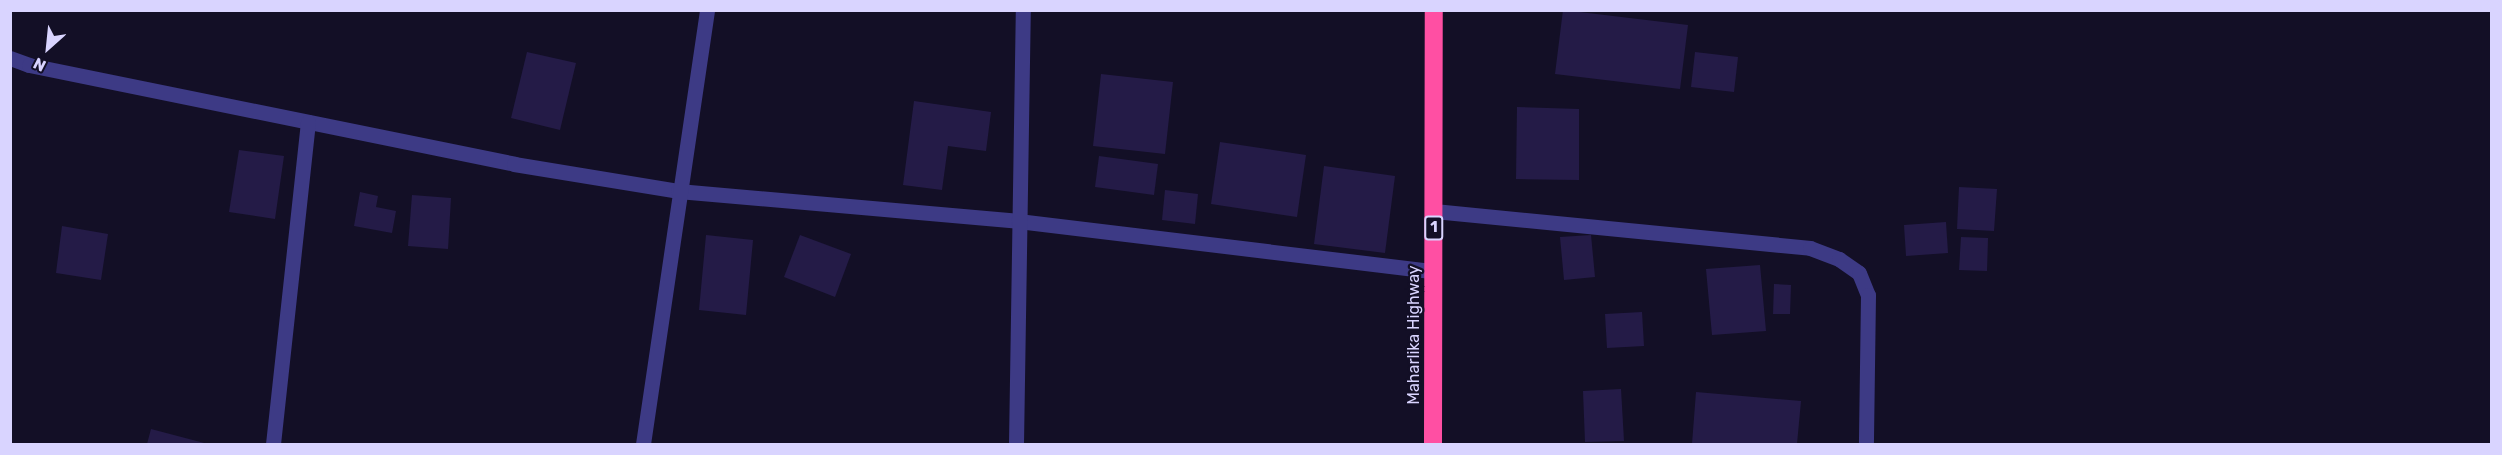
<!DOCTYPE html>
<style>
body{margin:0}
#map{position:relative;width:2502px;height:455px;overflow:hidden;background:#130f26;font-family:Rubik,sans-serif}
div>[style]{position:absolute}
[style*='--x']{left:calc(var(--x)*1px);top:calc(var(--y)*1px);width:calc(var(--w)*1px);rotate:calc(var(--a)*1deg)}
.building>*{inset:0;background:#241b47}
.street>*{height:15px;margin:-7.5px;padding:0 7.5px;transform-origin:7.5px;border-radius:7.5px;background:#3d3a85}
.highway>*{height:18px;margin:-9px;padding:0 9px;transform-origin:9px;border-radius:9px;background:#ff4fa3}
span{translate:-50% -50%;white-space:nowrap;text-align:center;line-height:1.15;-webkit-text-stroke:4.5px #130f26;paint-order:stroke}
.shield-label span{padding:2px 4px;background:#130f26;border:2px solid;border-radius:4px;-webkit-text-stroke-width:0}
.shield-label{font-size:15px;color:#d9d4ff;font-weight:700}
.street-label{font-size:16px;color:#d9d4ff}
.frame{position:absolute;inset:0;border:12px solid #d9d4ff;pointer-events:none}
.north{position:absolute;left:18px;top:18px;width:60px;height:60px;-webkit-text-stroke:4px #130f26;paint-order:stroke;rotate:207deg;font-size:16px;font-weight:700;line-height:24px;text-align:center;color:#d9d4ff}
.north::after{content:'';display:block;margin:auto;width:21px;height:27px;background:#d9d4ff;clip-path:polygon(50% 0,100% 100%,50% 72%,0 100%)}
</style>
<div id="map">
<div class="building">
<div style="clip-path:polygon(1563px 10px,1688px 25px,1680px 89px,1555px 74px)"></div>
<div style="clip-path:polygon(527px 52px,576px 63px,560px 130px,511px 118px)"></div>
<div style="clip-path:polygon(1695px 52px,1738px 57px,1734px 92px,1691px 87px)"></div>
<div style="clip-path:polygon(1101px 74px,1173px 82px,1165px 154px,1093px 146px)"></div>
<div style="clip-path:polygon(914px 101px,991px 112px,986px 151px,948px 146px,942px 190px,903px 185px)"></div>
<div style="clip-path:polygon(1517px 107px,1579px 109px,1579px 180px,1516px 179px)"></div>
<div style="clip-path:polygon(1220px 142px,1306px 155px,1297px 217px,1211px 204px)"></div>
<div style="clip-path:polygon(239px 150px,284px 156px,275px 219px,229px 212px)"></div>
<div style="clip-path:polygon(1099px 156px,1158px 164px,1154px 195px,1095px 187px)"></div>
<div style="clip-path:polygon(1324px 166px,1395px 176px,1385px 253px,1314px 244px)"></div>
<div style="clip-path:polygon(1959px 187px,1997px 189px,1994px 231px,1957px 229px)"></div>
<div style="clip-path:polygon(1165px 190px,1198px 194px,1195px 224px,1162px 220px)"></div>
<div style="clip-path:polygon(360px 192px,378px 196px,376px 207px,396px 211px,392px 233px,354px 226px)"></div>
<div style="clip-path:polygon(412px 195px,451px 198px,448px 249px,408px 246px)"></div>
<div style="clip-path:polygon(1946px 222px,1948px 253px,1906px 256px,1904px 225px)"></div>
<div style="clip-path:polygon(62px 226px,108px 234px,101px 280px,56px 273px)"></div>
<div style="clip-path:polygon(706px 235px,753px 240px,746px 315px,699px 310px)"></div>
<div style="clip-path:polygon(800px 235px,851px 254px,835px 297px,784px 277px)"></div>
<div style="clip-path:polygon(1591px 235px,1595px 277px,1564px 280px,1560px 237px)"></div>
<div style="clip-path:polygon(1961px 237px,1988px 238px,1987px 271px,1959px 270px)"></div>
<div style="clip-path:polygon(1760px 265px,1766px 331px,1712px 335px,1706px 269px)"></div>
<div style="clip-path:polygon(1774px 284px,1791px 285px,1790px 314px,1773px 314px)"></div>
<div style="clip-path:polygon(1642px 312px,1644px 346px,1607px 348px,1605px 314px)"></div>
<div style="clip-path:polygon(1621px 389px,1624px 441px,1585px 442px,1583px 391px)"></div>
<div style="clip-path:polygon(1696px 392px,1801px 401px,1797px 444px,1692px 444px)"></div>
<div style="clip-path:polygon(151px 429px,208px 444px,147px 444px)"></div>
</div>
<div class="street">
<div style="--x:10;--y:58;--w:20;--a:20"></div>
<div style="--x:29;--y:65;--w:495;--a:11.5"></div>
<div style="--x:514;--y:164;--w:166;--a:9.3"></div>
<div style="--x:678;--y:191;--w:341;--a:5"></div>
<div style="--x:1018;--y:221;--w:418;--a:6.9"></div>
<div style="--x:1434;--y:211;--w:378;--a:5.6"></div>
<div style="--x:1810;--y:248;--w:31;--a:21"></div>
<div style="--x:1839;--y:259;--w:24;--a:35"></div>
<div style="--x:1859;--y:273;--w:24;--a:68"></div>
<div style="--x:1868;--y:295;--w:149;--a:90.8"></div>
<div style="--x:273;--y:444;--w:324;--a:-83.8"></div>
<div style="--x:643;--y:444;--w:439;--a:-81.6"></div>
<div style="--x:1016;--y:444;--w:434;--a:-89.1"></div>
</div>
<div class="highway">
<div style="--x:1433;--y:444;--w:434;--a:-89.9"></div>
</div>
<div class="shield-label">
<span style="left:1434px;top:228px">1</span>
</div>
<div class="street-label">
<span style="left:1414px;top:335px;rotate:-90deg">Maharlika Highway</span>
</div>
<div class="frame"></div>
<div class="north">N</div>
</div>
